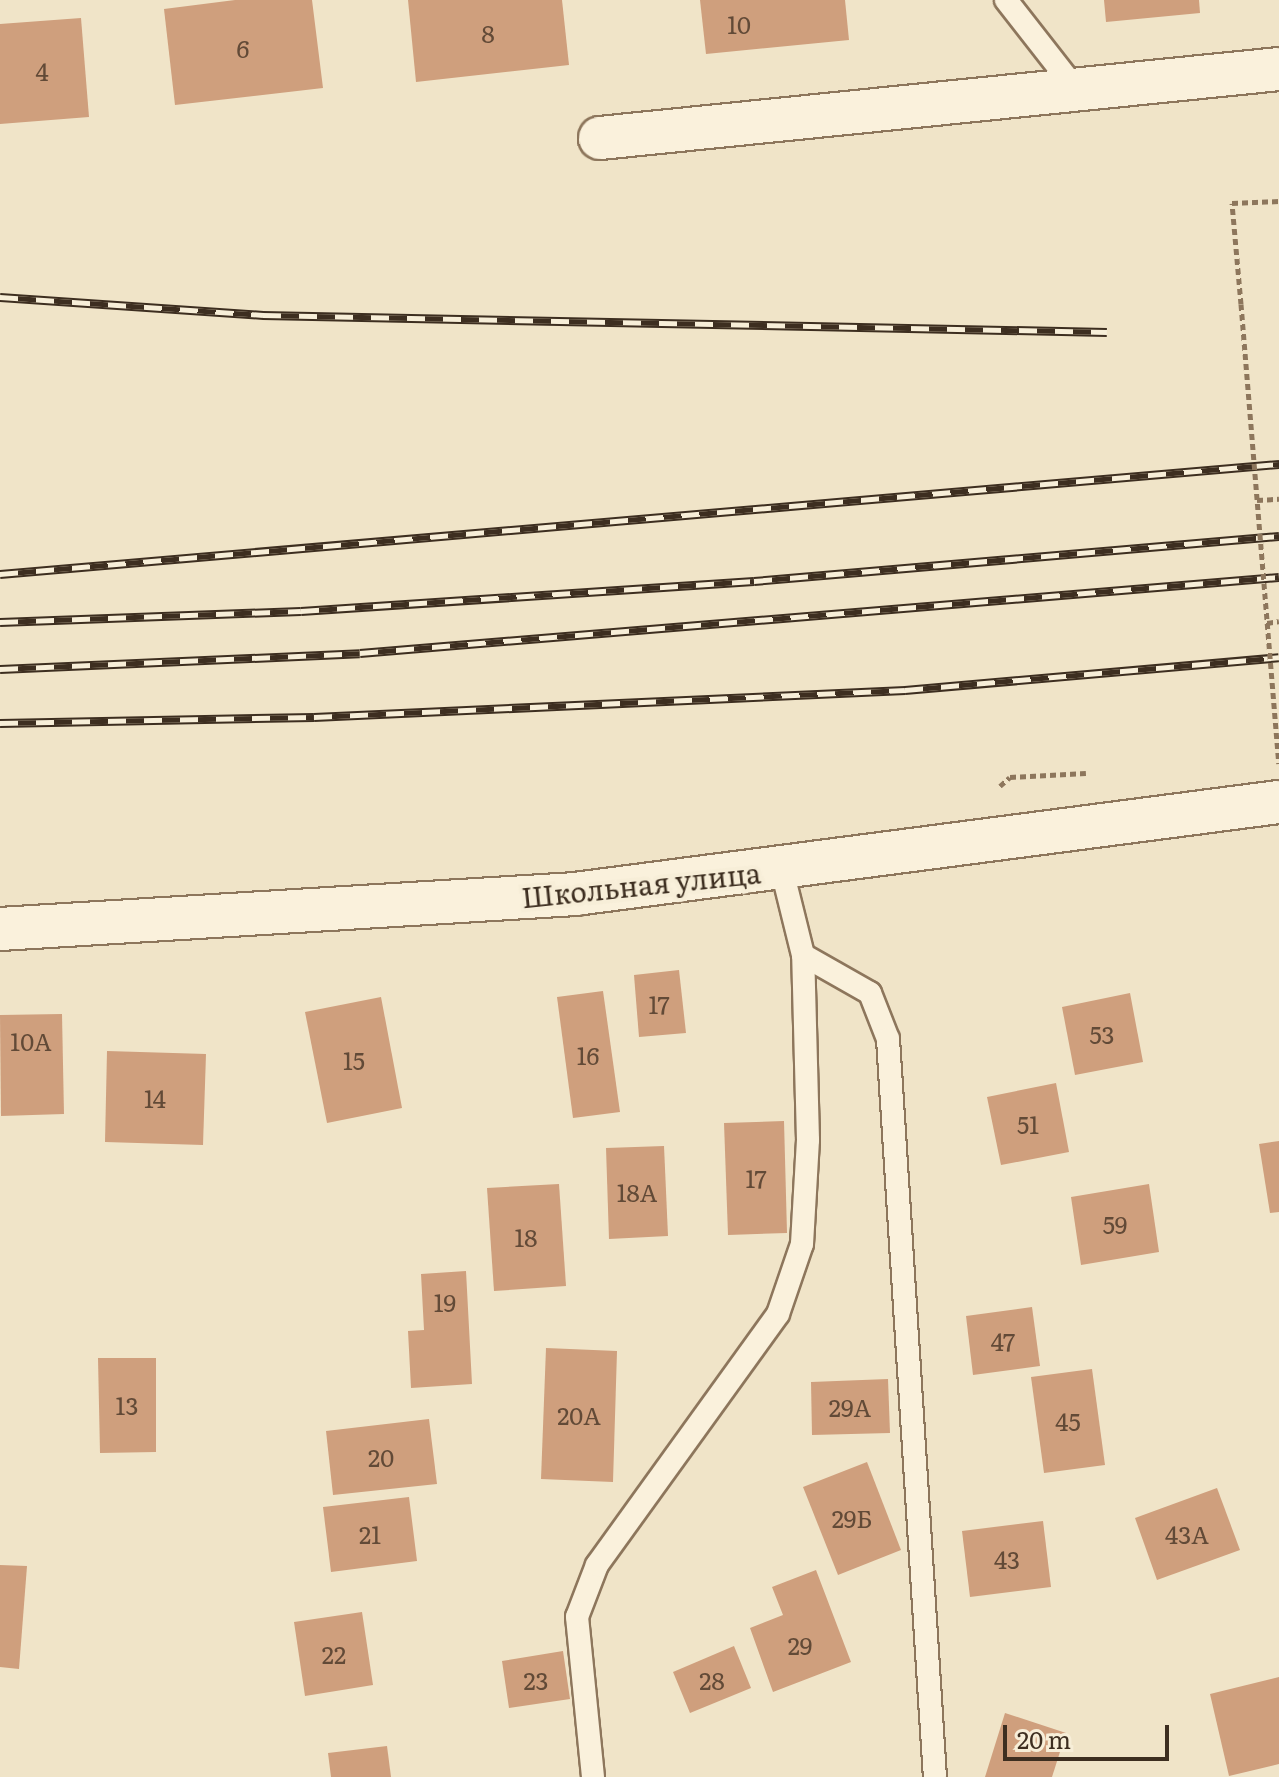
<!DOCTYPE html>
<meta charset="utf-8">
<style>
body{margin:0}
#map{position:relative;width:1279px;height:1777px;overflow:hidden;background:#f0e4c8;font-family:Literata,serif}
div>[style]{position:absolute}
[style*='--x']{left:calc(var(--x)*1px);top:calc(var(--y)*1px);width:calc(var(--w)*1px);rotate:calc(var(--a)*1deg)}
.building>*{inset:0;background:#cf9f7d}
.path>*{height:5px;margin-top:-2.5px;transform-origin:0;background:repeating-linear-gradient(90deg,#8d765c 0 6px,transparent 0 10px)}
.roads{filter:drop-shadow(2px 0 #8d765c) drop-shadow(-2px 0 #8d765c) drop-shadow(0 2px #8d765c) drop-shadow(0 -2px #8d765c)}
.service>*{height:22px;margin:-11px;padding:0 11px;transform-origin:11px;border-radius:11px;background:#faf1dc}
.minor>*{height:42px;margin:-21px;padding:0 21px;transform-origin:21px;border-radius:21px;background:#faf1dc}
.rail>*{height:9px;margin-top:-4.5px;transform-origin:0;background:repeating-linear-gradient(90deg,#f7eed8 0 18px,#3d2e20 0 36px);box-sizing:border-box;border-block:2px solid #3d2e20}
.path-bridge>*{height:5px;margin-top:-2.5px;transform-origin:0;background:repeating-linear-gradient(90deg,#8d765c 0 6px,transparent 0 10px)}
span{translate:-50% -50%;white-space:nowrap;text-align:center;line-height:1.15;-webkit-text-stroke:8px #f7eed8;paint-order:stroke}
.number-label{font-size:24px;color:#624a37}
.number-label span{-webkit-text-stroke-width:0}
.street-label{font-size:28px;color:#3d2e20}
.scale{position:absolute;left:1003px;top:1725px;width:166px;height:36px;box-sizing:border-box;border:4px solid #3d2e20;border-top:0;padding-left:10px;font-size:24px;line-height:28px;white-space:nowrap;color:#3d2e20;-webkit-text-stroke:6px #f7eed8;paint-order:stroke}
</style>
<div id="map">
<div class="building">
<div style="clip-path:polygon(235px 0,312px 0,323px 88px,175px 105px,164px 9px)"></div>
<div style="clip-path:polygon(408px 0,562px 0,569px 65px,416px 82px)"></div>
<div style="clip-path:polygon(700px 0,845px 0,849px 40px,706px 54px)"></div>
<div style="clip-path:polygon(1104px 0,1199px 0,1200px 13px,1106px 22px)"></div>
<div style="clip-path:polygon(81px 18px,89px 117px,0 124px,0 24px)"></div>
<div style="clip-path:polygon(679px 970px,686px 1033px,639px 1037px,634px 975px)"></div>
<div style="clip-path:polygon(603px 991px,620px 1112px,573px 1118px,557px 997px)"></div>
<div style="clip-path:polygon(1130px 993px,1143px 1062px,1075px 1075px,1062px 1007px)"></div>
<div style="clip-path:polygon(381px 997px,402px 1108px,327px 1123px,305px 1012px)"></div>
<div style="clip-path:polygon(62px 1014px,64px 1114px,1px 1116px,0 1015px)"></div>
<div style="clip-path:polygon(107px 1051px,206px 1054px,203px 1145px,105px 1142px)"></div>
<div style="clip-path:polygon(1056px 1083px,1069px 1152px,1001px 1165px,987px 1097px)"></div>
<div style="clip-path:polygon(784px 1121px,787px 1233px,728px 1235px,724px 1123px)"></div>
<div style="clip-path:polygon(1279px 1141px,1279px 1212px,1270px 1213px,1259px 1144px)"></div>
<div style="clip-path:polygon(664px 1146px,668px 1236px,609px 1239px,606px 1148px)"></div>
<div style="clip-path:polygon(559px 1184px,566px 1286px,494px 1291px,487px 1188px)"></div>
<div style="clip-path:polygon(1149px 1184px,1159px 1252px,1081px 1265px,1071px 1197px)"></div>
<div style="clip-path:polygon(466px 1271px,472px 1384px,411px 1388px,408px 1331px,424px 1330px,421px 1274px)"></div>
<div style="clip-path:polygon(1032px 1307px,1040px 1366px,973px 1375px,966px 1316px)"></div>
<div style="clip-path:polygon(546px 1348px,617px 1351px,613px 1482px,541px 1479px)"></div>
<div style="clip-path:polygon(98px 1358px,156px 1358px,156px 1452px,100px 1453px)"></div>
<div style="clip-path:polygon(1092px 1369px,1105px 1465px,1044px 1473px,1031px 1377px)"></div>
<div style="clip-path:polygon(888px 1379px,890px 1433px,812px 1435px,811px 1382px)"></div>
<div style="clip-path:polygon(429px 1419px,437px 1484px,333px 1495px,326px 1431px)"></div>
<div style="clip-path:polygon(867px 1462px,901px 1550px,838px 1575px,803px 1487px)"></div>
<div style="clip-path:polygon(1217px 1488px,1240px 1550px,1157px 1580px,1135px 1518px)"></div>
<div style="clip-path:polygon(409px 1497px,417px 1561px,331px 1572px,323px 1507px)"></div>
<div style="clip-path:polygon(1043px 1521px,1051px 1587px,970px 1597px,962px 1531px)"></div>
<div style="clip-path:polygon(0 1565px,27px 1566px,19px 1669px,0 1667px)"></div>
<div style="clip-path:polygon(816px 1570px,851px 1662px,773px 1692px,750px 1628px,783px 1615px,772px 1587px)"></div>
<div style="clip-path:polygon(362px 1612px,373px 1685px,305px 1696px,294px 1622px)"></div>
<div style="clip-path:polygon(734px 1646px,751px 1688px,690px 1713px,673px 1672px)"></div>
<div style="clip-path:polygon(563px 1651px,570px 1699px,509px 1708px,502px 1661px)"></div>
<div style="clip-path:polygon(1279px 1677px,1279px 1764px,1229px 1776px,1210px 1694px)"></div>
<div style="clip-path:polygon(1005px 1713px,1066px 1733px,1052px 1777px,985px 1777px)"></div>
<div style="clip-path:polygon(387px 1746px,391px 1777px,331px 1777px,328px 1753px)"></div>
</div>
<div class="path">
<div style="--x:1241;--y:304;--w:101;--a:-95.1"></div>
<div style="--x:1232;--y:203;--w:47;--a:-2.4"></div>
<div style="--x:1257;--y:500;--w:22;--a:-3"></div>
<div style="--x:1267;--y:623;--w:12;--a:-9"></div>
<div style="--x:1000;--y:786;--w:13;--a:-42"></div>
<div style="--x:1010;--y:777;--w:76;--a:-3"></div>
</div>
<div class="roads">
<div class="service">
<div style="--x:1006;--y:0;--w:115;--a:52"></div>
<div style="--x:803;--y:955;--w:77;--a:29.6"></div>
<div style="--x:870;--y:993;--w:49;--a:68.6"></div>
<div style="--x:888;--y:1039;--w:739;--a:86.36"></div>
<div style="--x:593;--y:1777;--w:161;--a:-95.7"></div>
<div style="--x:577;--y:1617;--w:56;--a:-69"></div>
<div style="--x:597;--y:1565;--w:309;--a:-54.2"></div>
<div style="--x:778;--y:1314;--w:74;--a:-71.1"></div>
<div style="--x:802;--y:1244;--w:104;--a:-86.7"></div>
<div style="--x:808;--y:1140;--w:185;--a:-91.5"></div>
<div style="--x:803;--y:955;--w:88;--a:-103.9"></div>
</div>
<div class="minor">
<div style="--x:600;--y:138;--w:682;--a:-5.8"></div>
<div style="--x:0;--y:929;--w:576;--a:-3.48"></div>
<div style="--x:575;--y:894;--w:710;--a:-7.45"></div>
</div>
</div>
<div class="rail">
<div style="--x:0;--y:297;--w:264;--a:3.9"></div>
<div style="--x:263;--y:315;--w:844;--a:1.15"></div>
<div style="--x:0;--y:574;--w:1284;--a:-4.92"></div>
<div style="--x:0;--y:622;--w:301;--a:-2.1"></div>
<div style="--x:301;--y:611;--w:454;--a:-3.8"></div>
<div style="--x:754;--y:581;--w:527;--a:-4.9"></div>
<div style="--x:0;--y:669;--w:360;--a:-2.5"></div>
<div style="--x:360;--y:653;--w:922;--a:-4.73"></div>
<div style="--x:0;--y:723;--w:314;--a:-1.1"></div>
<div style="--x:314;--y:717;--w:592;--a:-2.62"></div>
<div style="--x:905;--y:690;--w:375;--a:-5"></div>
</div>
<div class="path-bridge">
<div style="--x:1241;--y:304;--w:461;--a:85.3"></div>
</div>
<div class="number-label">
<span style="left:739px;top:24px">10</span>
<span style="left:488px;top:33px">8</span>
<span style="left:243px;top:48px">6</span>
<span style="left:42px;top:71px">4</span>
<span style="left:659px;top:1004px">17</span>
<span style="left:1102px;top:1034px">53</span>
<span style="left:31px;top:1041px">10А</span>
<span style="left:588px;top:1055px">16</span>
<span style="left:354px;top:1060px">15</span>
<span style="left:155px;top:1098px">14</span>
<span style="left:1028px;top:1124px">51</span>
<span style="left:756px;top:1178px">17</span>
<span style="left:637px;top:1192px">18А</span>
<span style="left:1115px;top:1224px">59</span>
<span style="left:526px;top:1237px">18</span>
<span style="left:445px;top:1302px">19</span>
<span style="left:1003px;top:1341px">47</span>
<span style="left:127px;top:1405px">13</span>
<span style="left:850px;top:1407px">29А</span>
<span style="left:579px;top:1415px">20А</span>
<span style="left:1068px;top:1421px">45</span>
<span style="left:381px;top:1457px">20</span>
<span style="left:852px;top:1518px">29Б</span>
<span style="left:370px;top:1534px">21</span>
<span style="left:1187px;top:1534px">43А</span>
<span style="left:1007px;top:1559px">43</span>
<span style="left:800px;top:1645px">29</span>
<span style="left:334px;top:1654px">22</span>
<span style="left:536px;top:1680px">23</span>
<span style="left:712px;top:1680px">28</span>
</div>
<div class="street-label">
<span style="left:641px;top:884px;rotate:-6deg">Школьная улица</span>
</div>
<div class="scale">20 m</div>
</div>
